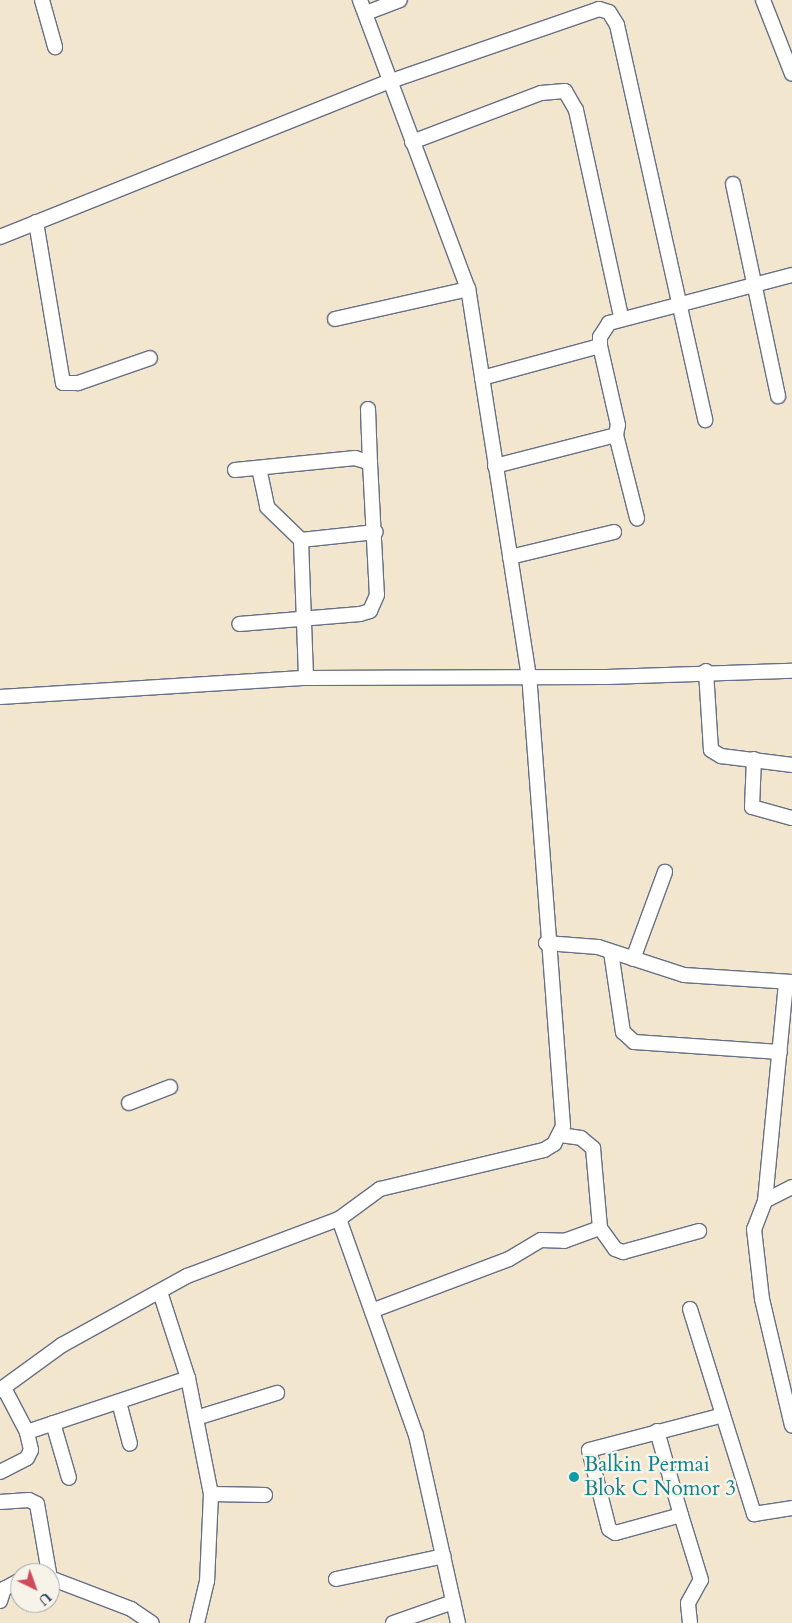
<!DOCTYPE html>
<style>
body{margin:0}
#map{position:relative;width:792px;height:1623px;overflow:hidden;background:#f2e6ce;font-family:Cardo,serif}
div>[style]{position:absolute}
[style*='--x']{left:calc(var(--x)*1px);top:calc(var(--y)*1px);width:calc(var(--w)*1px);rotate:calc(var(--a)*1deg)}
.roads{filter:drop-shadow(1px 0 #666f85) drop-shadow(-1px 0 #666f85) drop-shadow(0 1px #666f85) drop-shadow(0 -1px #666f85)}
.minor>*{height:14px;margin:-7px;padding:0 7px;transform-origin:7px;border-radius:7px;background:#fff}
.dots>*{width:14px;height:14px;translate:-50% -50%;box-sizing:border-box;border:2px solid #f7f3e8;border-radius:50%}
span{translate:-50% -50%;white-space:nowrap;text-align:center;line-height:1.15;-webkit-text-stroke:5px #f7f3e8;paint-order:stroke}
.culture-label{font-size:21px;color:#0d838f}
.left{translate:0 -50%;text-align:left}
.north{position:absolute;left:10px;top:1563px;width:50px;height:50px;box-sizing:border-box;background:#f7f3e8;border:1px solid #9fa5b1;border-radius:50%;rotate:138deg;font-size:14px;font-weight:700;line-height:20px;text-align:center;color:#1b2f5e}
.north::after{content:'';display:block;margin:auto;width:18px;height:22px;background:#d1495b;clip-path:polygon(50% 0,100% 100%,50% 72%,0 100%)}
</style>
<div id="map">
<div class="roads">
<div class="minor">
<div style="--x:42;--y:0;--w:49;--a:74.5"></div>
<div style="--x:763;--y:0;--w:79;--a:68.6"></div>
<div style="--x:366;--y:13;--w:36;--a:-21"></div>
<div style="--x:412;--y:142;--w:138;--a:-20.8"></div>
<div style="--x:541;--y:93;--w:24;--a:-5"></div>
<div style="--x:565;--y:91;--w:22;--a:60"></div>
<div style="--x:576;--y:110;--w:212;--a:77.7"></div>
<div style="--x:733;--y:184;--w:217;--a:78"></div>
<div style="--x:36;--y:222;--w:163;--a:80.5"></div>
<div style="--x:63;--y:383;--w:15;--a:0"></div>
<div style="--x:78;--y:383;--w:76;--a:-19.1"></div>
<div style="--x:0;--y:237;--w:421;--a:-21.8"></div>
<div style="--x:391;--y:81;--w:220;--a:-19.1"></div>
<div style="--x:599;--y:9;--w:10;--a:17"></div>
<div style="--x:609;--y:12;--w:15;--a:58"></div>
<div style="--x:617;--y:25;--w:405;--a:77.4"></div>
<div style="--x:335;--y:319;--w:136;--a:-12.7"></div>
<div style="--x:482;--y:378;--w:122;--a:-15.2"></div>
<div style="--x:368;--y:409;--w:54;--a:87.9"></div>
<div style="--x:616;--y:435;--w:86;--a:75.8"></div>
<div style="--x:495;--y:466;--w:125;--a:-14.4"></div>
<div style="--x:616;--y:435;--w:10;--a:-79"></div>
<div style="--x:618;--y:425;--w:81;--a:-102.8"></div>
<div style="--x:600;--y:346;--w:9;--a:-90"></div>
<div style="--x:600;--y:337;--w:17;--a:-57"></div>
<div style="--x:609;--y:323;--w:189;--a:-14.7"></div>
<div style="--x:259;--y:468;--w:40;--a:78"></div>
<div style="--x:267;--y:507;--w:47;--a:44.1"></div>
<div style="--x:301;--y:540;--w:75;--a:-6.1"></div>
<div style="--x:235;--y:470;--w:121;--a:-5.7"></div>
<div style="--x:355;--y:458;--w:16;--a:18"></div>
<div style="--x:370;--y:463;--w:132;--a:87"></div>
<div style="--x:377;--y:595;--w:17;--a:114"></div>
<div style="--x:370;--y:611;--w:10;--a:163"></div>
<div style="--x:360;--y:614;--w:121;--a:175.3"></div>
<div style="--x:301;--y:540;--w:138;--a:87.9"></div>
<div style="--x:510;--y:557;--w:107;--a:-13.5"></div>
<div style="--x:706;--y:671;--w:79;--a:86.4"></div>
<div style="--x:711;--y:750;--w:12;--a:31"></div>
<div style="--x:721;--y:756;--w:72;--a:7.2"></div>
<div style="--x:0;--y:697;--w:307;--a:-3.6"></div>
<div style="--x:306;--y:678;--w:301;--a:-0.2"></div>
<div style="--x:607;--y:677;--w:185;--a:-1.9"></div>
<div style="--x:754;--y:759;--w:48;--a:92.4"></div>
<div style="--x:752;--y:807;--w:41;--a:15.4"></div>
<div style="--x:546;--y:943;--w:52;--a:4.4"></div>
<div style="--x:598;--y:947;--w:90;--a:18"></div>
<div style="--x:684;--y:975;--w:108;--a:3.7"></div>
<div style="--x:611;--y:952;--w:81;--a:81.5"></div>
<div style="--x:623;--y:1032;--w:15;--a:42"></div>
<div style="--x:634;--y:1042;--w:146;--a:3.9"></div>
<div style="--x:633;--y:959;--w:93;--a:-69.8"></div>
<div style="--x:129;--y:1103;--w:44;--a:-21.3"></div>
<div style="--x:560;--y:1135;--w:21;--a:8"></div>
<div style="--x:581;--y:1138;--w:16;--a:40"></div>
<div style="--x:593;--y:1148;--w:80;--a:85"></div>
<div style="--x:792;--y:1187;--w:30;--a:153"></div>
<div style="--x:765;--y:1201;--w:30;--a:111"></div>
<div style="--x:754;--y:1229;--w:70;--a:83.5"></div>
<div style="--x:762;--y:1299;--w:130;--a:76.7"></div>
<div style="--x:765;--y:1201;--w:220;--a:-84.5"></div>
<div style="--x:339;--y:1219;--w:229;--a:70.4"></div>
<div style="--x:416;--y:1435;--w:193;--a:77.4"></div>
<div style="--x:160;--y:1292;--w:90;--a:72"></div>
<div style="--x:188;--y:1378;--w:118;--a:78.8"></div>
<div style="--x:211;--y:1494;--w:87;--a:92.6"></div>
<div style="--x:207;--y:1581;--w:43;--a:103.4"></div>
<div style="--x:690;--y:1309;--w:111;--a:72.7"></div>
<div style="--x:374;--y:1310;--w:144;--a:-20.7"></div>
<div style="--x:509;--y:1259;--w:37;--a:-31"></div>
<div style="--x:541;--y:1240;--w:23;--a:2"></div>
<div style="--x:564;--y:1241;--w:38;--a:-20"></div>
<div style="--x:600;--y:1228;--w:26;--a:54"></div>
<div style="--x:615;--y:1249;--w:9;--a:21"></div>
<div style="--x:623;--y:1252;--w:79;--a:-15.4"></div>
<div style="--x:0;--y:1390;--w:77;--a:-36"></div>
<div style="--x:62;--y:1345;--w:143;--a:-28.9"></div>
<div style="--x:187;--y:1276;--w:162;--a:-20.6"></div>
<div style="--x:339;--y:1219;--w:51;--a:-36.2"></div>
<div style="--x:380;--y:1189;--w:169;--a:-13.4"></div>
<div style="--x:544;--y:1150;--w:12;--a:-31"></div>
<div style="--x:554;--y:1144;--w:20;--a:-63"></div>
<div style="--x:563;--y:1126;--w:450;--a:-94.3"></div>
<div style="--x:529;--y:677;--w:393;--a:-98.9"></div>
<div style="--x:468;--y:289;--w:309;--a:-110.5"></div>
<div style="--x:119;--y:1402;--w:43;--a:75.3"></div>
<div style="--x:196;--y:1418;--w:85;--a:-17.2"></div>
<div style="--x:53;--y:1423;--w:57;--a:73.8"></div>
<div style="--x:657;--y:1431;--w:87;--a:74.1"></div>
<div style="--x:27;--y:1432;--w:170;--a:-18.5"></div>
<div style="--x:0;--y:1472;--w:30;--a:-27"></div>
<div style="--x:27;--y:1458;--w:9;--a:-63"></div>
<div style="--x:31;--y:1450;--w:18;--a:-103"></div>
<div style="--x:27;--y:1432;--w:50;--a:-117.6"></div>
<div style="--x:211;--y:1494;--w:54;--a:1.1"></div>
<div style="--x:0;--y:1502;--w:29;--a:-4"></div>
<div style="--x:29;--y:1500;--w:9;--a:27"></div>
<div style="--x:37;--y:1504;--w:70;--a:80.1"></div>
<div style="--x:50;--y:1578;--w:87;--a:20.9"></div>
<div style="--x:131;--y:1609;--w:25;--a:34"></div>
<div style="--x:336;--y:1579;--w:110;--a:-12"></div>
<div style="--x:0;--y:1601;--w:13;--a:-72"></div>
<div style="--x:4;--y:1589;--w:18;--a:-29"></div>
<div style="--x:393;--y:1623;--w:64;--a:-19.3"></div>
<div style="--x:690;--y:1623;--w:20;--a:-96"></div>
<div style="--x:688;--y:1603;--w:26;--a:-61"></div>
<div style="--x:701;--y:1580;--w:68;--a:-107.1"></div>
<div style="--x:681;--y:1515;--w:68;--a:164.7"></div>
<div style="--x:615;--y:1533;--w:7;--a:-146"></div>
<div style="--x:609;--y:1529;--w:81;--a:-104.2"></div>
<div style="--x:589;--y:1450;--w:138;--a:-14.6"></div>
<div style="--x:723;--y:1415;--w:104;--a:72.6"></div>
<div style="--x:754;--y:1514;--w:38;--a:-9"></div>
</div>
</div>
<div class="dots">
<div style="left:574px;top:1477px;background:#0f9aa8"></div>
</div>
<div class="culture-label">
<span class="left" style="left:584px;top:1477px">Balkin Permai<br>Blok C Nomor 3</span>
</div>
<div class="north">U</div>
</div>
